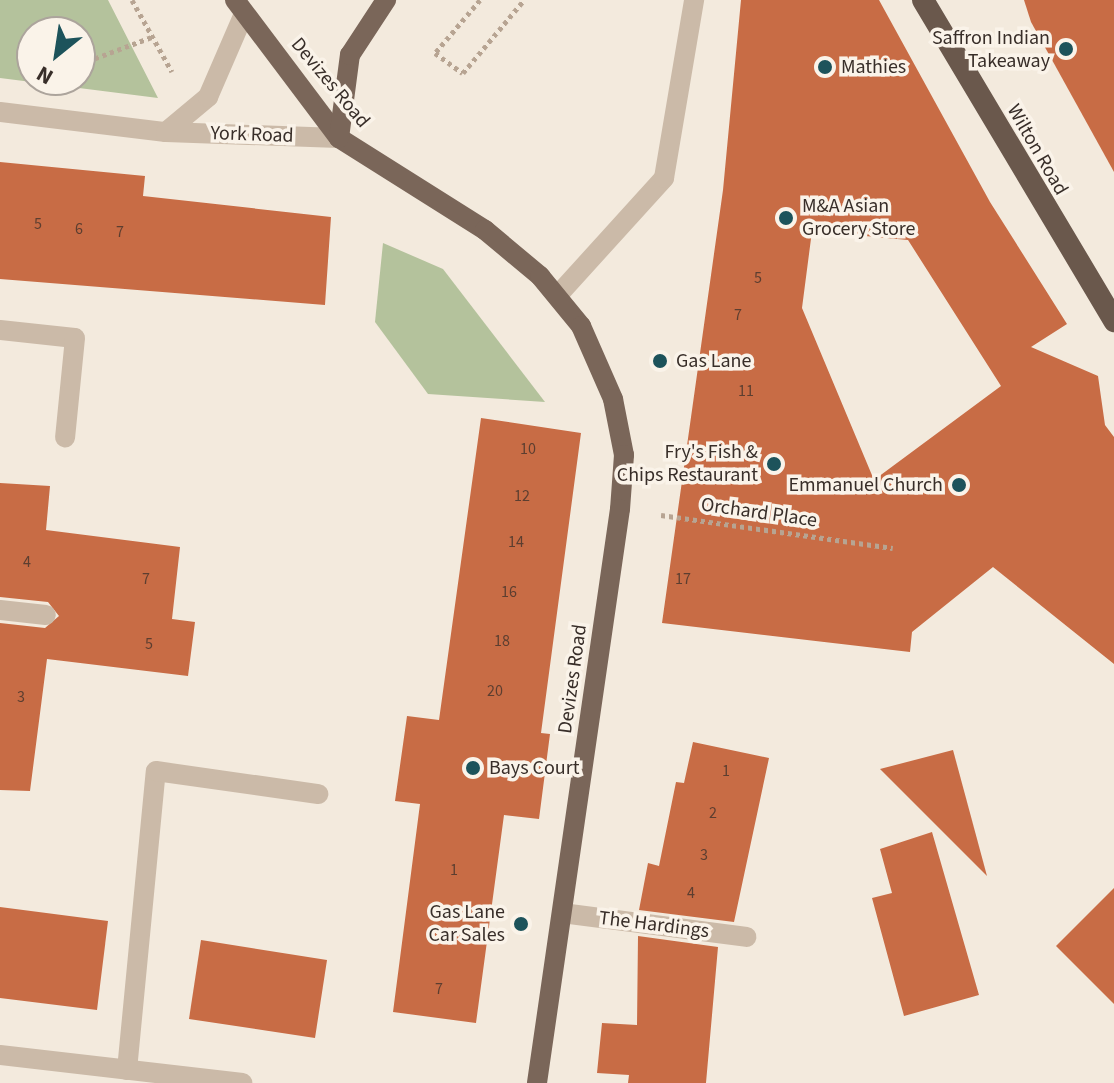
<!DOCTYPE html>
<style>
body{margin:0}
#map{position:relative;width:1114px;height:1083px;overflow:hidden;background:#f3eadd;font-family:"Source Sans 3",sans-serif}
div>[style]{position:absolute}
[style*='--x']{left:calc(var(--x)*1px);top:calc(var(--y)*1px);width:calc(var(--w)*1px);rotate:calc(var(--a)*1deg)}
.green>*{inset:0;background:#b4c29c}
.building>*{inset:0;background:#c86c45}
.path>*{height:5px;margin-top:-2.5px;transform-origin:0;background:repeating-linear-gradient(90deg,#b7a492 0 4px,transparent 0 8px)}
.service>*{height:20px;margin:-10px;padding:0 10px;transform-origin:10px;border-radius:10px;background:#cbbaa8}
.minor>*{height:20px;margin:-10px;padding:0 10px;transform-origin:10px;border-radius:10px;background:#cbbaa8}
.primary>*{height:20px;margin:-10px;padding:0 10px;transform-origin:10px;border-radius:10px;background:#7a6659}
.trunk>*{height:22px;margin:-11px;padding:0 11px;transform-origin:11px;border-radius:11px;background:#6a584c}
.dots>*{width:22px;height:22px;translate:-50% -50%;box-sizing:border-box;border:4px solid #faf3e9;border-radius:50%}
span{translate:-50% -50%;white-space:nowrap;text-align:center;line-height:1.15;-webkit-text-stroke:7px #faf3e9;paint-order:stroke}
.number-label{font-size:16px;color:#5c3e30}
.number-label span{-webkit-text-stroke-width:0}
.poi-label{font-size:20px;color:#382e29}
.right{translate:-100% -50%;text-align:right}
.left{translate:0 -50%;text-align:left}
.street-label{font-size:20px;color:#382e29}
.north{position:absolute;left:16px;top:16px;width:80px;height:80px;box-sizing:border-box;background:#faf3e9;border:2px solid #aca49c;border-radius:50%;rotate:210deg;font-size:22px;font-weight:700;line-height:32px;text-align:center;color:#382e29}
.north::after{content:'';display:block;margin:auto;width:28px;height:36px;background:#1d535b;clip-path:polygon(50% 0,100% 100%,50% 72%,0 100%)}
</style>
<div id="map">
<div class="green">
<div style="clip-path:polygon(evenodd,0 0,108px 0,158px 98px,0 78px,0 0,80px 32px,80px 80px,32px 80px,32px 32px,80px 32px)"></div>
<div style="clip-path:polygon(383px 243px,443px 269px,545px 402px,428px 394px,375px 322px)"></div>
</div>
<div class="building">
<div style="clip-path:polygon(evenodd,741px 0,879px 0,990px 202px,1067px 324px,1031px 347px,1098px 376px,1105px 425px,1114px 437px,1114px 664px,993px 567px,912px 632px,910px 652px,662px 623px,723px 190px,741px 0,812px 231px,908px 240px,1001px 386px,874px 480px,802px 308px,812px 231px)"></div>
<div style="clip-path:polygon(1024px 0,1114px 0,1114px 172px,1031px 22px)"></div>
<div style="clip-path:polygon(0 162px,145px 176px,143px 196px,331px 217px,325px 305px,0 279px)"></div>
<div style="clip-path:polygon(481px 418px,581px 433px,541px 733px,550px 734px,539px 819px,504px 815px,476px 1023px,393px 1012px,420px 804px,395px 801px,407px 716px,439px 720px)"></div>
<div style="clip-path:polygon(0 483px,50px 486px,46px 530px,180px 547px,172px 619px,195px 622px,188px 676px,47px 659px,30px 791px,0 790px,0 623px,45px 628px,59px 616px,48px 602px,0 597px)"></div>
<div style="clip-path:polygon(693px 742px,769px 758px,734px 922px,639px 910px,648px 863px,659px 866px,676px 782px,684px 783px)"></div>
<div style="clip-path:polygon(953px 750px,987px 876px,880px 769px)"></div>
<div style="clip-path:polygon(932px 832px,979px 995px,904px 1016px,872px 898px,892px 893px,880px 849px)"></div>
<div style="clip-path:polygon(1114px 888px,1114px 1004px,1056px 946px)"></div>
<div style="clip-path:polygon(0 907px,108px 921px,97px 1010px,0 998px)"></div>
<div style="clip-path:polygon(638px 936px,718px 947px,706px 1083px,628px 1083px,629px 1075px,597px 1073px,602px 1023px,637px 1025px)"></div>
<div style="clip-path:polygon(201px 940px,327px 960px,315px 1038px,189px 1019px)"></div>
</div>
<div class="path">
<div style="--x:132;--y:0;--w:82;--a:60.9"></div>
<div style="--x:480;--y:0;--w:70;--a:130.3"></div>
<div style="--x:435;--y:53;--w:34;--a:36"></div>
<div style="--x:463;--y:73;--w:95;--a:-50.1"></div>
<div style="--x:80;--y:64;--w:77;--a:-20.6"></div>
<div style="--x:661;--y:515;--w:234;--a:8.1"></div>
</div>
<div class="service">
<div style="--x:0;--y:330;--w:75;--a:6.1"></div>
<div style="--x:75;--y:338;--w:100;--a:95.7"></div>
<div style="--x:127;--y:1070;--w:300;--a:-84.5"></div>
<div style="--x:156;--y:771;--w:164;--a:8.1"></div>
</div>
<div class="minor">
<div style="--x:0;--y:112;--w:167;--a:6.9"></div>
<div style="--x:166;--y:132;--w:173;--a:2"></div>
<div style="--x:166;--y:132;--w:55;--a:-39.8"></div>
<div style="--x:208;--y:97;--w:88;--a:-66.6"></div>
<div style="--x:558;--y:295;--w:158;--a:-47.8"></div>
<div style="--x:664;--y:178;--w:181;--a:-80.4"></div>
<div style="--x:0;--y:610;--w:46;--a:6.2"></div>
<div style="--x:562;--y:913;--w:186;--a:7.4"></div>
<div style="--x:0;--y:1055;--w:244;--a:6.6"></div>
</div>
<div class="primary">
<div style="--x:235;--y:0;--w:173;--a:53"></div>
<div style="--x:339;--y:138;--w:173;--a:32.2"></div>
<div style="--x:485;--y:230;--w:72;--a:39.9"></div>
<div style="--x:540;--y:276;--w:65;--a:50.6"></div>
<div style="--x:581;--y:326;--w:80;--a:66.3"></div>
<div style="--x:613;--y:399;--w:57;--a:78.9"></div>
<div style="--x:624;--y:455;--w:54;--a:94.2"></div>
<div style="--x:620;--y:509;--w:580;--a:98.23"></div>
<div style="--x:339;--y:138;--w:84;--a:-82.5"></div>
<div style="--x:350;--y:55;--w:66;--a:-56.8"></div>
</div>
<div class="trunk">
<div style="--x:923;--y:0;--w:374;--a:59.2"></div>
</div>
<div class="dots">
<div style="left:1066px;top:49px;background:#1d535b"></div>
<div style="left:825px;top:67px;background:#1d535b"></div>
<div style="left:786px;top:218px;background:#1d535b"></div>
<div style="left:660px;top:361px;background:#1d535b"></div>
<div style="left:774px;top:464px;background:#1d535b"></div>
<div style="left:959px;top:485px;background:#1d535b"></div>
<div style="left:473px;top:768px;background:#1d535b"></div>
<div style="left:521px;top:924px;background:#1d535b"></div>
</div>
<div class="number-label">
<span style="left:38px;top:224px">5</span>
<span style="left:79px;top:229px">6</span>
<span style="left:120px;top:232px">7</span>
<span style="left:758px;top:278px">5</span>
<span style="left:738px;top:315px">7</span>
<span style="left:746px;top:391px">11</span>
<span style="left:528px;top:449px">10</span>
<span style="left:522px;top:496px">12</span>
<span style="left:516px;top:542px">14</span>
<span style="left:27px;top:562px">4</span>
<span style="left:146px;top:579px">7</span>
<span style="left:683px;top:579px">17</span>
<span style="left:509px;top:592px">16</span>
<span style="left:502px;top:641px">18</span>
<span style="left:149px;top:644px">5</span>
<span style="left:495px;top:691px">20</span>
<span style="left:21px;top:697px">3</span>
<span style="left:726px;top:771px">1</span>
<span style="left:713px;top:813px">2</span>
<span style="left:704px;top:855px">3</span>
<span style="left:454px;top:870px">1</span>
<span style="left:691px;top:893px">4</span>
<span style="left:439px;top:989px">7</span>
</div>
<div class="poi-label">
<span class="right" style="left:1050px;top:50px">Saffron Indian<br>Takeaway</span>
<span class="left" style="left:841px;top:67px">Mathies</span>
<span class="left" style="left:802px;top:218px">M&amp;A Asian<br>Grocery Store</span>
<span class="left" style="left:676px;top:361px">Gas Lane</span>
<span class="right" style="left:758px;top:464px">Fry's Fish &amp;<br>Chips Restaurant</span>
<span class="right" style="left:943px;top:485px">Emmanuel Church</span>
<span class="left" style="left:489px;top:768px">Bays Court</span>
<span class="right" style="left:505px;top:924px">Gas Lane<br>Car Sales</span>
</div>
<div class="street-label">
<span style="left:330px;top:83px;rotate:50deg">Devizes Road</span>
<span style="left:252px;top:135px;rotate:2deg">York Road</span>
<span style="left:1037px;top:150px;rotate:60deg">Wilton Road</span>
<span style="left:759px;top:513px;rotate:8deg">Orchard Place</span>
<span style="left:573px;top:679px;rotate:-82deg">Devizes Road</span>
<span style="left:654px;top:925px;rotate:7deg">The Hardings</span>
</div>
<div class="north">N</div>
</div>
